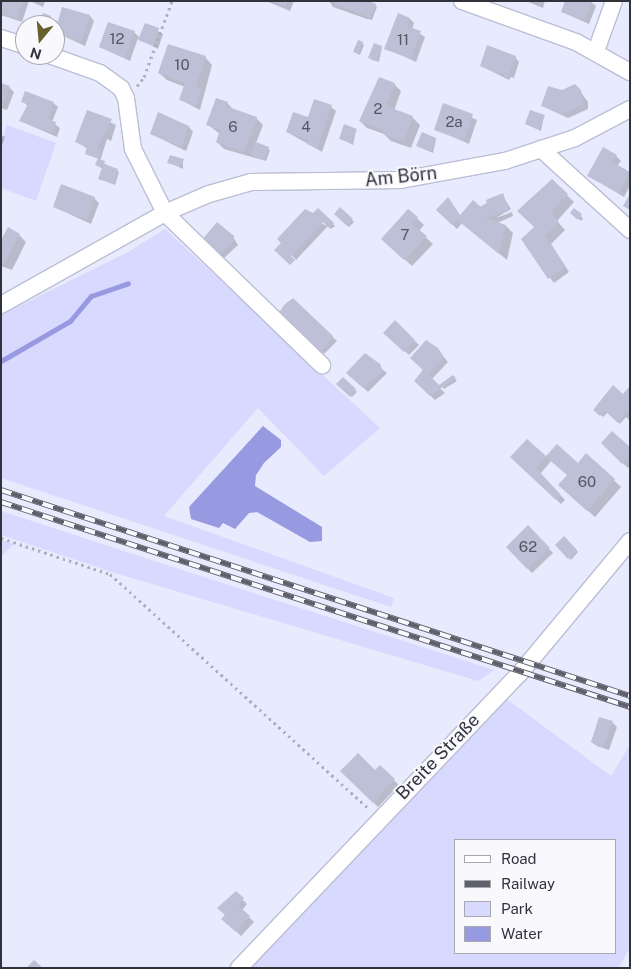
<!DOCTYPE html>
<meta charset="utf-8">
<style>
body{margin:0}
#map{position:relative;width:631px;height:969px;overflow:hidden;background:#e8eafd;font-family:"Public Sans",sans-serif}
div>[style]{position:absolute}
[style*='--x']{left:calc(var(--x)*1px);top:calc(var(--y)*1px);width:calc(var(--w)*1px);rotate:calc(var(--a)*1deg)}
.green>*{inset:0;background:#d7d9ff}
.water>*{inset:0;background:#9799e1}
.shadow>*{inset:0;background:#0003}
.stream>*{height:5px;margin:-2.5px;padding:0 2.5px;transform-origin:2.5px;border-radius:2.5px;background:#9799e1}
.building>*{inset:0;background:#bec0d7}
.path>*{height:3px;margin-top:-1.5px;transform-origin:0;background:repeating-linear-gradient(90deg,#adafbe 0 2.5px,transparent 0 6.5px)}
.roads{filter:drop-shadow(1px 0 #bcbed5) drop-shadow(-1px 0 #bcbed5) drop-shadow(0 1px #bcbed5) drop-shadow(0 -1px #bcbed5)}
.minor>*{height:16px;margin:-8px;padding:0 8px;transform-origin:8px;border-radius:8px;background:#fff}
.rail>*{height:5.5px;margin-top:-2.75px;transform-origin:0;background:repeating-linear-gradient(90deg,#f8f8fd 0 11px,#5f606b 0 22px);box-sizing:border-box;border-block:1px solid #5f606b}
span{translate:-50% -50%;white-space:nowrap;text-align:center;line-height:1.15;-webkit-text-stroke:4px #f8f8fd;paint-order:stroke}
.number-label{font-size:15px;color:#545662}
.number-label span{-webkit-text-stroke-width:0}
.street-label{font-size:18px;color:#31323b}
.frame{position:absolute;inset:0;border:2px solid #31323b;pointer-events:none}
.legend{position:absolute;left:454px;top:839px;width:162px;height:115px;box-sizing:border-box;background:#f8f8fd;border:1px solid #a8a9af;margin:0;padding:6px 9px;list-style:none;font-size:15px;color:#31323b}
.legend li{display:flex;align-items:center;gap:10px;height:25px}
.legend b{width:25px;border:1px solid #a8a9af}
.north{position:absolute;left:15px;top:15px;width:50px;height:50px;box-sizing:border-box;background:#f8f8fd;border:1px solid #a8a9af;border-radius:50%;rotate:197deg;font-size:14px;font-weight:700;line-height:20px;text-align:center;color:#31323b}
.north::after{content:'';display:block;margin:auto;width:18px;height:22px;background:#66602c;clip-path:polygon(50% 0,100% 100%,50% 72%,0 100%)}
</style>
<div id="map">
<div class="green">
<div style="clip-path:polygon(7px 125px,56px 143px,36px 201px,1px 188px,1px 142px)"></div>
<div style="clip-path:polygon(165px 229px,380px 428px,324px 476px,258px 408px,164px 516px,394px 598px,391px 607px,1px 478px,1px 315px,128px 252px)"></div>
<div style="clip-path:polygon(1px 511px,219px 582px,494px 670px,478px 681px,112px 572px,1px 535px)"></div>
<div style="clip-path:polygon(1px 540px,14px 544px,1px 557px)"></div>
<div style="clip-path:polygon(evenodd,504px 697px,611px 776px,630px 745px,630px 948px,618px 968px,247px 968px,504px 697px,455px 840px,615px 840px,615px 953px,455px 953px,455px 840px)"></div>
</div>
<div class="water">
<div style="clip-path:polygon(263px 426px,281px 440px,281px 447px,264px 463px,256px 475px,255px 486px,322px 527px,322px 541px,310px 542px,257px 512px,249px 513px,235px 529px,223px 523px,219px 528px,191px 519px,189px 507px)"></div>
</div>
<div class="shadow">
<div style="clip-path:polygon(1px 1px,29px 1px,22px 22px,1px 15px)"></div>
<div style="clip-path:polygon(30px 1px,45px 1px,43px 7px)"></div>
<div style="clip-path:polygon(266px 1px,294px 1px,290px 11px)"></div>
<div style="clip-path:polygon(329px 1px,375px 5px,377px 7px,372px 20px,367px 19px,333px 7px)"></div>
<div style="clip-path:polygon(526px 1px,545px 1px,543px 8px)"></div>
<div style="clip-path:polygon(591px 2px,596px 6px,589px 24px,562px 12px)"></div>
<div style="clip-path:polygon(63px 8px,90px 16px,94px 21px,85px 46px,55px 32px)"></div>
<div style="clip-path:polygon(398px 15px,410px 19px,414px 23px,412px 29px,425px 37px,416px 62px,386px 48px)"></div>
<div style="clip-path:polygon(50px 17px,50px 25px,40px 25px)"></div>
<div style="clip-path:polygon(145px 24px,163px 34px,158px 49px,138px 38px,130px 61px,100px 47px,134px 32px,140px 38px)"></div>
<div style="clip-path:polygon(362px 43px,364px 45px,360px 55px,355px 52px)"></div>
<div style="clip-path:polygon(382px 47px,379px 62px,372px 60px,370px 58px)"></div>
<div style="clip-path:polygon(205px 57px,212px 65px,200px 110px,181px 100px,185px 87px,167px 80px,159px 73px)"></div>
<div style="clip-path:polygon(515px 57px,519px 62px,514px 78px,511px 77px,509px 80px,481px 66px)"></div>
<div style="clip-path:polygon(394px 84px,401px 91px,394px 111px,413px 118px,420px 125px,411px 148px,391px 141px,384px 134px,367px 128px,360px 121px)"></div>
<div style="clip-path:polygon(9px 87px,14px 92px,7px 110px,1px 108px)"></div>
<div style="clip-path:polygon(580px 91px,588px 102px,588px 109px,568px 118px,542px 106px)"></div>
<div style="clip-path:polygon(22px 101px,53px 103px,58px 107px,52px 122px,60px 128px,57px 137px,20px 121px,28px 106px)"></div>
<div style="clip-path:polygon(227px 103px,233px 109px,256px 118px,263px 125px,256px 143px,270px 150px,266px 161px,224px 149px,217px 142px,220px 134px,207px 124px)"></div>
<div style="clip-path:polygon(444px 105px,477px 120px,469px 144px,435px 129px)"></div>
<div style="clip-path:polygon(331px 107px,336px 111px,322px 152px,287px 132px)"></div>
<div style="clip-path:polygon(88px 112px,116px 125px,111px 141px,107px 139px,100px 161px,119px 172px,115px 185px,100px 178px,103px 169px,97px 165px,99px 159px,88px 155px,88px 149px,77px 142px)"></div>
<div style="clip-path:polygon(544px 116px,541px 131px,527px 124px)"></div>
<div style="clip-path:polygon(189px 127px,193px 132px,186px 151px,151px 134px)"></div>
<div style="clip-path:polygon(356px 130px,353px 145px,340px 138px)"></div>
<div style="clip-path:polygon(1px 135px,5px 137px,1px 148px)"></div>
<div style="clip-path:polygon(436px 139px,433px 153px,418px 146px)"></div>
<div style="clip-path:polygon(616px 156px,621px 161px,617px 166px,630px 173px,630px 186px,624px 197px,589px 176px)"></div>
<div style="clip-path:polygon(183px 160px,183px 169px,168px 162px)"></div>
<div style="clip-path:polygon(552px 181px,574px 202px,557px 221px,565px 230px,551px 244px,569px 272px,554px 283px,523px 240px,534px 229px)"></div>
<div style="clip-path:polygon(502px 195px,511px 209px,496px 218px,512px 212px,513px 216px,495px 224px,506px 226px,513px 233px,507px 260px,462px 223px,457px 229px,438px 210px,448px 199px,461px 217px)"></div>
<div style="clip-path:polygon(94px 198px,99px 203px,91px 224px,54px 207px)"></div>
<div style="clip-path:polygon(340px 209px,354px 222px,349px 227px,335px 214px)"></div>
<div style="clip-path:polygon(318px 210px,335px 226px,331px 229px,328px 226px,296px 260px,278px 239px,305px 211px,326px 226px)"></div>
<div style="clip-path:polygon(408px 210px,424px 225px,419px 231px,433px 244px,412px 266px,390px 246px)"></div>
<div style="clip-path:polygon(578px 212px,583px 219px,581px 221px,572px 213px)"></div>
<div style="clip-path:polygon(19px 235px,26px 242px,12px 270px,1px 266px,1px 240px)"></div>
<div style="clip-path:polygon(233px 237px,238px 245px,223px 259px,203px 240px)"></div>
<div style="clip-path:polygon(395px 322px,419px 345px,409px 355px,385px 333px)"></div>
<div style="clip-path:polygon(319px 324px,337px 341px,324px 354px,306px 337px)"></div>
<div style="clip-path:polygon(437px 349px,448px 362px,431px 380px,445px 393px,435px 400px,415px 381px)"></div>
<div style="clip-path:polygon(365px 355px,387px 373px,368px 392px,348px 373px)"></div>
<div style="clip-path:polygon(453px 377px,457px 381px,444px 389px,441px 385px)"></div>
<div style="clip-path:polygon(343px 378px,357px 392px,352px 397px,338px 384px)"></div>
<div style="clip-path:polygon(630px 388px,629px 420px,626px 417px,620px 424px,608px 412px,603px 417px,595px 410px,623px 396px)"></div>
<div style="clip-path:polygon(527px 440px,546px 457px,557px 446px,578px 465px,587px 455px,621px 487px,595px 517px,567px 492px,568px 475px,552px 460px,540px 474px,565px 500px,561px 504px,512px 457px)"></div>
<div style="clip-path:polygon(602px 443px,630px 447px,630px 465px,628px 468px)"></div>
<div style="clip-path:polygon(528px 527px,553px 553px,532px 573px,507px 547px)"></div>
<div style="clip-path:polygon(564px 537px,578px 552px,571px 560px,556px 545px)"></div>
<div style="clip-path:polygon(612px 722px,617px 727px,609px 750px,597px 746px,592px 741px)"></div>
<div style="clip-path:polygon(380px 767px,399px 785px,378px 807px,342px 771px,375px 772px)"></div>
<div style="clip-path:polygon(236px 893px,247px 904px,242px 910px,254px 922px,241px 936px,223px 919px)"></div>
</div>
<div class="stream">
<div style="--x:1;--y:361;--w:80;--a:-30.1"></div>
<div style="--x:70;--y:321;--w:33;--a:-50"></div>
<div style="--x:91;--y:296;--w:39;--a:-19"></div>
</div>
<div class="building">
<div style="clip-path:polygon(1px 1px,23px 1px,17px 19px,1px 13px)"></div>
<div style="clip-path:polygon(270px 1px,288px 1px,286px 7px)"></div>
<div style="clip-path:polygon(328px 1px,368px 1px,376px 4px,370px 18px)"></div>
<div style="clip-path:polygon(565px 1px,592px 1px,585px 20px,561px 12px)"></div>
<div style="clip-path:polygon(62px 7px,90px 15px,81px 42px,55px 32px)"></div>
<div style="clip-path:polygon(43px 13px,51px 16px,47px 25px,38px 25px)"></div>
<div style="clip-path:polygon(398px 13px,410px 18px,407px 26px,421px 31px,411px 59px,384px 49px)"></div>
<div style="clip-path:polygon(108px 22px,135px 31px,125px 58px,99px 47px)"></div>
<div style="clip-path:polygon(145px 23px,159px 28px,153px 46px,138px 40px)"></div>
<div style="clip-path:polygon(358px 40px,363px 42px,358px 54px,353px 52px)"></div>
<div style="clip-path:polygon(374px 43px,382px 46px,377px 61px,368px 58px)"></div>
<div style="clip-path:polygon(168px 44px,206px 56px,196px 86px,202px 88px,196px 106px,179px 100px,185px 83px,158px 73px)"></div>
<div style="clip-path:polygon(487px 45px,516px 56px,507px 79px,504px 78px,505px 73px,502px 75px,480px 66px)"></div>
<div style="clip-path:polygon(379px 77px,395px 83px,386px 106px,413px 116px,404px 142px,383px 134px,384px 130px,359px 121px)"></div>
<div style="clip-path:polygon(1px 83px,10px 86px,1px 109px)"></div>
<div style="clip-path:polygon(575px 84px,581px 90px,584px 104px,563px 114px,541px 106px,548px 86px,562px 90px)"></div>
<div style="clip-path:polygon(25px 91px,54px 102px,48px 119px,56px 122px,53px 133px,19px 121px,28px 104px,21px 102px)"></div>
<div style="clip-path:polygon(216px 98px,228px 102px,226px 106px,257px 117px,244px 152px,216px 142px,220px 130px,206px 125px)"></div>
<div style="clip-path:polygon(314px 99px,332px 105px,317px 148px,307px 144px,308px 140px,286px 132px,293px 112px,308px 117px)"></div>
<div style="clip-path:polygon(443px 103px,473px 114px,464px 141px,434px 130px)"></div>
<div style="clip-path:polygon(87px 110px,112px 119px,97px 149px,101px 151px,98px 159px,105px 161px,104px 164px,118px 169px,113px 184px,98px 179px,102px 168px,95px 165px,98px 158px,85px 154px,87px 147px,75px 142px)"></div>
<div style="clip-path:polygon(530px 110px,545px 115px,539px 130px,525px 124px)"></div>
<div style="clip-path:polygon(158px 112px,189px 126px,182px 147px,150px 134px)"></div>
<div style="clip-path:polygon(344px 124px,357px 129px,351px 143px,339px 139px)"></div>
<div style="clip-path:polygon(422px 132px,436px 138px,431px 152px,416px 146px)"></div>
<div style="clip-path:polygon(256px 142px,269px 147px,264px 160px,251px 155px)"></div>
<div style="clip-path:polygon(603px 147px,617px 155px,612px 162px,630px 172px,619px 193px,587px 176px)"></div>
<div style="clip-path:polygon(170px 155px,184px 159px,181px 167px,167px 163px)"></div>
<div style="clip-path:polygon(552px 179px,568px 194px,551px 213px,559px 222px,545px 236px,566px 267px,548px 279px,521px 239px,534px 227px,517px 211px)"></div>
<div style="clip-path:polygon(61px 184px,95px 197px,87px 220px,53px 207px)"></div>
<div style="clip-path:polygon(503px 193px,509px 211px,485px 218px,506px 225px,499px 254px,457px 220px,452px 225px,436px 210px,448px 197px,460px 215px,473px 200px,481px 207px,487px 204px,486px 200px)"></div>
<div style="clip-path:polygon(630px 194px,630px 210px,623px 206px)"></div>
<div style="clip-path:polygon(340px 207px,353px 219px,347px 226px,334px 214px)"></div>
<div style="clip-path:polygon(318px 208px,334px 223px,329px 228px,323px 222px,291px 256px,295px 260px,290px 265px,274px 250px,281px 243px,277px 239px,305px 209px,313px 213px)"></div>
<div style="clip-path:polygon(574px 208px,582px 214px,578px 220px,570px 213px)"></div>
<div style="clip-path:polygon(408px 209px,418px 217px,412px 224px,427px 236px,404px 260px,381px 239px)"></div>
<div style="clip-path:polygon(217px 222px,234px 236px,234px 240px,218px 256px,202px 240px)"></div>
<div style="clip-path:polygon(8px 227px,20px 234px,4px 264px,1px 263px,1px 240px)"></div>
<div style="clip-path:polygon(293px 298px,333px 336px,325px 348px,319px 351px,279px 313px,284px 305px)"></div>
<div style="clip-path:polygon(395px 320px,415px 340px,404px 352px,383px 333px)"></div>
<div style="clip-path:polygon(426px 340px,438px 348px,444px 357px,428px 374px,439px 385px,453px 375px,456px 378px,430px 396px,414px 381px,423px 370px,410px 358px)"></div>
<div style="clip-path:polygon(365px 353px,380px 364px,383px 371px,363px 388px,346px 373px)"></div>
<div style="clip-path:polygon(343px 377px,356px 389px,350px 397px,336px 384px)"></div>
<div style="clip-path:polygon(613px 385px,623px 394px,630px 386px,630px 409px,618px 423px,605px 411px,600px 416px,593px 410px)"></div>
<div style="clip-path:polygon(612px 431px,630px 447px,630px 462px,627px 459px,622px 464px,601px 443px)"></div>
<div style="clip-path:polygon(527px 439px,546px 456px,557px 444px,578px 463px,586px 453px,615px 479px,587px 511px,558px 485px,567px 475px,546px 457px,536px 468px,561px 495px,556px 500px,510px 457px)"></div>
<div style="clip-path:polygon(528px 525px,550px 548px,527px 569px,506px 547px)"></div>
<div style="clip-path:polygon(564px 536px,577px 550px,568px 559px,555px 545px)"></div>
<div style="clip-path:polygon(599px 717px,613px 721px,604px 746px,599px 747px,591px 742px)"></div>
<div style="clip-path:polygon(358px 753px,375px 770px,380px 765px,395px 779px,373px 803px,340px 771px)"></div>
<div style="clip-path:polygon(236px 891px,244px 898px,238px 905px,250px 916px,236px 932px,221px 919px,225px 915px,217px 908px)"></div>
<div style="clip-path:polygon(34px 960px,43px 968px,26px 968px)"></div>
</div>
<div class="path">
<div style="--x:137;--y:86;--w:11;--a:-52"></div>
<div style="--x:144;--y:77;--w:81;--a:-69.8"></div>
<div style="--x:1;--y:538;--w:115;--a:18.3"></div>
<div style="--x:110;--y:574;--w:350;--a:42.2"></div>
</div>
<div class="roads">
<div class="minor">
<div style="--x:462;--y:1;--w:121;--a:19.8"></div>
<div style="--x:576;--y:42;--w:62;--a:29.1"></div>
<div style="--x:1;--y:38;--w:25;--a:18"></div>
<div style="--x:596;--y:51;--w:53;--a:-70.2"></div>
<div style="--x:49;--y:55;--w:54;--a:19.4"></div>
<div style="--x:100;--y:73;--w:26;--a:36"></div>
<div style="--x:121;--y:88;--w:11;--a:63"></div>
<div style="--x:126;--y:98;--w:51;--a:82.2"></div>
<div style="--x:133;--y:149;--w:72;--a:63.4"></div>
<div style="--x:165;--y:213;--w:219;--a:44.1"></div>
<div style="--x:541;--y:149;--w:120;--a:42.3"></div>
<div style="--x:1;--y:305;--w:188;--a:-29.3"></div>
<div style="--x:165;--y:213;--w:48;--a:-23.4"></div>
<div style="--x:209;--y:194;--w:44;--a:-15.9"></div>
<div style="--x:251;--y:182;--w:150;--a:-0.8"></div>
<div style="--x:401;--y:180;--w:106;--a:-10.4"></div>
<div style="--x:505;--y:161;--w:74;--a:-18.2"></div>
<div style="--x:575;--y:138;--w:62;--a:-27.8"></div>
<div style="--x:239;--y:968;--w:409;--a:-46.4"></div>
<div style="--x:521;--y:672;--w:170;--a:-50.2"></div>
</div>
</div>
<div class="rail">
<div style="--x:1;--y:490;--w:662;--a:18.13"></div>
<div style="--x:1;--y:502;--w:662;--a:18.05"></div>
</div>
<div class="number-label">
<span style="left:117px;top:39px">12</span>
<span style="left:403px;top:40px">11</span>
<span style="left:182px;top:65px">10</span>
<span style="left:378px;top:109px">2</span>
<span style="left:454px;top:122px">2a</span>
<span style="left:233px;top:127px">6</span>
<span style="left:306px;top:127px">4</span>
<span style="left:405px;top:235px">7</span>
<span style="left:587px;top:482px">60</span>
<span style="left:528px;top:547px">62</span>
</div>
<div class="street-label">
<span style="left:401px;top:177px;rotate:-6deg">Am Börn</span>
<span style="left:438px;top:757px;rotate:-46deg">Breite Straße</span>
</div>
<div class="frame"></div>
<ul class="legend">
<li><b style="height:6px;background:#fff"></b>Road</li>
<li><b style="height:6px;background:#5f606b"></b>Railway</li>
<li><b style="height:14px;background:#d7d9ff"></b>Park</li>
<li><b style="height:14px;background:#9799e1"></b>Water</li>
</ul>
<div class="north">N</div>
</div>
